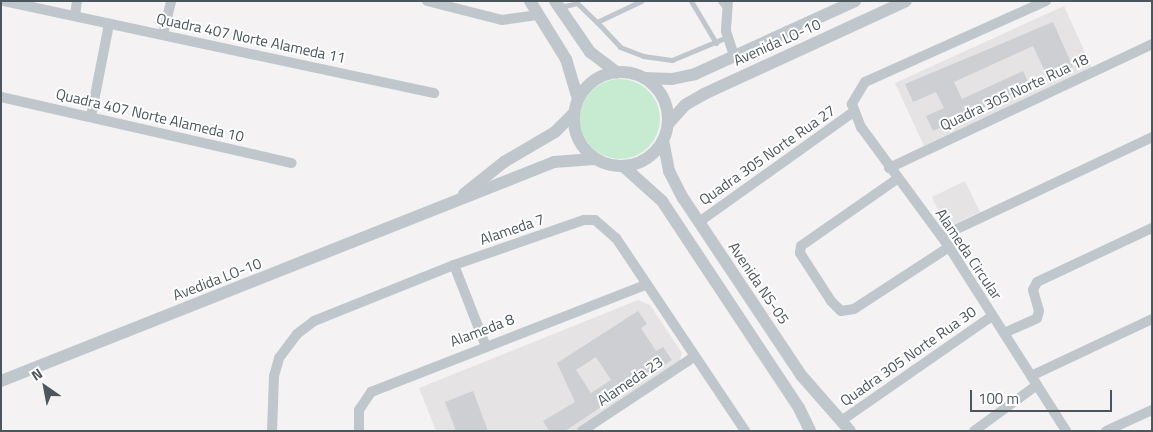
<!DOCTYPE html>
<style>
body{margin:0}
#map{position:relative;width:1153px;height:432px;overflow:hidden;background:#f4f2f2;font-family:"Titillium Web",sans-serif}
div>[style]{position:absolute}
[style*='--x']{left:calc(var(--x)*1px);top:calc(var(--y)*1px);width:calc(var(--w)*1px);rotate:calc(var(--a)*1deg)}
.education>*{inset:0;background:#e5e3e4}
.green>*{inset:0;background:#c7ebd1}
.round{border-radius:50%}
.building>*{inset:0;background:#cdcfd3}
.service>*{height:5px;margin:-2.5px;padding:0 2.5px;transform-origin:2.5px;border-radius:2.5px;background:#c0c7cc}
.minor>*{height:10px;margin:-5px;padding:0 5px;transform-origin:5px;border-radius:5px;background:#c0c7cc}
.tertiary>*{height:12px;margin:-6px;padding:0 6px;transform-origin:6px;border-radius:6px;background:#c0c7cc}
.tertiary>.ring{margin:-6px;padding:0;box-sizing:content-box;background:none;border:12px solid #c0c7cc;border-radius:50%}
span{translate:-50% -50%;white-space:nowrap;text-align:center;line-height:1.15;-webkit-text-stroke:4px #fff;paint-order:stroke}
.street-label{font-size:15px;color:#4c575d}
.frame{position:absolute;inset:0;border:2px solid #4c575d;pointer-events:none}
.north{position:absolute;left:20px;top:362px;width:50px;height:50px;-webkit-text-stroke:4px #fff;paint-order:stroke;rotate:327deg;font-size:14px;font-weight:700;line-height:20px;text-align:center;color:#4c575d}
.north::after{content:'';display:block;margin:auto;width:18px;height:22px;background:#4c575d;clip-path:polygon(50% 0,100% 100%,50% 72%,0 100%)}
.scale{position:absolute;left:970px;top:390px;width:142px;height:22px;box-sizing:border-box;border:2px solid #4c575d;border-top:0;padding-left:6px;font-size:15px;line-height:18px;white-space:nowrap;color:#4c575d;-webkit-text-stroke:4px #fff;paint-order:stroke}
</style>
<div id="map">
<div class="education">
<div style="clip-path:polygon(1064px 6px,1092px 68px,924px 146px,895px 83px)"></div>
<div style="clip-path:polygon(965px 181px,980px 212px,946px 228px,932px 197px)"></div>
<div style="clip-path:polygon(638px 300px,650px 305px,682px 353px,679px 363px,584px 426px,576px 431px,436px 431px,419px 388px)"></div>
</div>
<div class="green">
<div class="round" style="left:580px;top:79px;width:80px;height:80px"></div>
</div>
<div class="building">
<div style="clip-path:polygon(1053px 22px,1073px 67px,1048px 78px,1033px 46px,954px 82px,962px 99px,1023px 71px,1030px 86px,933px 131px,926px 116px,944px 108px,936px 92px,913px 102px,905px 84px)"></div>
<div style="clip-path:polygon(evenodd,638px 311px,647px 324px,641px 328px,656px 351px,663px 347px,672px 360px,565px 431px,549px 431px,543px 421px,575px 402px,557px 363px,638px 311px,596px 357px,611px 380px,591px 393px,576px 370px,596px 357px)"></div>
<div style="clip-path:polygon(473px 391px,488px 431px,456px 431px,445px 402px)"></div>
</div>
<div class="service">
<div style="--x:691;--y:1;--w:49;--a:59.2"></div>
<div style="--x:720;--y:1;--w:11;--a:52"></div>
<div style="--x:561;--y:7;--w:16;--a:-14"></div>
<div style="--x:577;--y:3;--w:28;--a:44"></div>
<div style="--x:597;--y:22;--w:49;--a:-25.5"></div>
<div style="--x:597;--y:22;--w:34;--a:47"></div>
<div style="--x:620;--y:47;--w:25;--a:21"></div>
<div style="--x:643;--y:56;--w:29;--a:8"></div>
<div style="--x:672;--y:60;--w:60;--a:-22.7"></div>
</div>
<div class="minor">
<div style="--x:4;--y:1;--w:440;--a:12.1"></div>
<div style="--x:427;--y:1;--w:77;--a:14.2"></div>
<div style="--x:502;--y:20;--w:37;--a:-8"></div>
<div style="--x:728;--y:1;--w:30;--a:94"></div>
<div style="--x:726;--y:31;--w:26;--a:72"></div>
<div style="--x:1046;--y:1;--w:198;--a:155.9"></div>
<div style="--x:865;--y:82;--w:26;--a:121"></div>
<div style="--x:852;--y:104;--w:25;--a:69"></div>
<div style="--x:861;--y:127;--w:149;--a:53.7"></div>
<div style="--x:949;--y:247;--w:218;--a:57.5"></div>
<div style="--x:75;--y:15;--w:14;--a:-82"></div>
<div style="--x:163;--y:34;--w:34;--a:-76"></div>
<div style="--x:1;--y:97;--w:298;--a:12.8"></div>
<div style="--x:91;--y:116;--w:94;--a:-78.9"></div>
<div style="--x:889;--y:168;--w:291;--a:-25.2"></div>
<div style="--x:897;--y:179;--w:117;--a:145.1"></div>
<div style="--x:801;--y:246;--w:7;--a:98"></div>
<div style="--x:800;--y:253;--w:57;--a:57.1"></div>
<div style="--x:831;--y:301;--w:14;--a:45"></div>
<div style="--x:841;--y:311;--w:13;--a:-9"></div>
<div style="--x:854;--y:309;--w:113;--a:-33.1"></div>
<div style="--x:699;--y:222;--w:188;--a:-35.5"></div>
<div style="--x:942;--y:236;--w:232;--a:-25.2"></div>
<div style="--x:454;--y:265;--w:85;--a:68.6"></div>
<div style="--x:1004;--y:333;--w:36;--a:-24"></div>
<div style="--x:1037;--y:318;--w:7;--a:-74"></div>
<div style="--x:1039;--y:311;--w:22;--a:-106"></div>
<div style="--x:1033;--y:290;--w:9;--a:-63"></div>
<div style="--x:1037;--y:282;--w:127;--a:-25.2"></div>
<div style="--x:1031;--y:376;--w:134;--a:-25.2"></div>
<div style="--x:841;--y:421;--w:184;--a:-34.8"></div>
<div style="--x:272;--y:431;--w:55;--a:-87.9"></div>
<div style="--x:274;--y:376;--w:19;--a:-74"></div>
<div style="--x:279;--y:358;--w:30;--a:-53"></div>
<div style="--x:297;--y:334;--w:21;--a:-37"></div>
<div style="--x:314;--y:321;--w:151;--a:-21.8"></div>
<div style="--x:454;--y:265;--w:138;--a:-19.1"></div>
<div style="--x:584;--y:220;--w:11;--a:0"></div>
<div style="--x:595;--y:220;--w:28;--a:41"></div>
<div style="--x:616;--y:238;--w:232;--a:56.2"></div>
<div style="--x:359;--y:431;--w:21;--a:-90"></div>
<div style="--x:359;--y:410;--w:22;--a:-56"></div>
<div style="--x:371;--y:392;--w:294;--a:-21.3"></div>
<div style="--x:582;--y:431;--w:134;--a:-33.5"></div>
<div style="--x:974;--y:431;--w:78;--a:-36.1"></div>
<div style="--x:1106;--y:431;--w:51;--a:-24.5"></div>
</div>
<div class="tertiary">
<div style="--x:530;--y:1;--w:68;--a:58.2"></div>
<div style="--x:566;--y:59;--w:42;--a:73.3"></div>
<div style="--x:555;--y:1;--w:62;--a:55.5"></div>
<div style="--x:590;--y:52;--w:34;--a:37"></div>
<div class="ring" style="left:574px;top:72px;width:82px;height:82px"></div>
<div style="--x:644;--y:78;--w:28;--a:2"></div>
<div style="--x:672;--y:79;--w:24;--a:-12"></div>
<div style="--x:695;--y:74;--w:176;--a:-24.5"></div>
<div style="--x:668;--y:124;--w:25;--a:-48"></div>
<div style="--x:685;--y:105;--w:22;--a:-30"></div>
<div style="--x:704;--y:94;--w:222;--a:-24.7"></div>
<div style="--x:663;--y:140;--w:32;--a:79"></div>
<div style="--x:669;--y:171;--w:30;--a:63"></div>
<div style="--x:683;--y:198;--w:213;--a:56.3"></div>
<div style="--x:801;--y:375;--w:74;--a:48.8"></div>
<div style="--x:623;--y:166;--w:52;--a:41.9"></div>
<div style="--x:662;--y:201;--w:248;--a:56.5"></div>
<div style="--x:799;--y:408;--w:25;--a:64"></div>
<div style="--x:464;--y:194;--w:51;--a:-38.7"></div>
<div style="--x:504;--y:162;--w:59;--a:-30.5"></div>
<div style="--x:555;--y:132;--w:27;--a:-45"></div>
<div style="--x:1;--y:381;--w:595;--a:-21.6"></div>
<div style="--x:554;--y:162;--w:40;--a:-4.3"></div>
</div>
<div class="street-label">
<span style="left:251px;top:38px;rotate:12deg">Quadra 407 Norte Alameda 11</span>
<span style="left:777px;top:42px;rotate:-24deg">Avenida LO-10</span>
<span style="left:1014px;top:92px;rotate:-25deg">Quadra 305 Norte Rua 18</span>
<span style="left:150px;top:115px;rotate:13deg">Quadra 407 Norte Alameda 10</span>
<span style="left:767px;top:155px;rotate:-35deg">Quadra 305 Norte Rua 27</span>
<span style="left:512px;top:229px;rotate:-19deg">Alameda 7</span>
<span style="left:969px;top:254px;rotate:56deg">Alameda Circular</span>
<span style="left:217px;top:279px;rotate:-21deg">Avedida LO-10</span>
<span style="left:759px;top:283px;rotate:56deg">Avenida NS-05</span>
<span style="left:482px;top:330px;rotate:-21deg">Alameda 8</span>
<span style="left:908px;top:356px;rotate:-35deg">Quadra 305 Norte Rua 30</span>
<span style="left:630px;top:381px;rotate:-34deg">Alameda 23</span>
</div>
<div class="frame"></div>
<div class="north">N</div>
<div class="scale">100 m</div>
</div>
